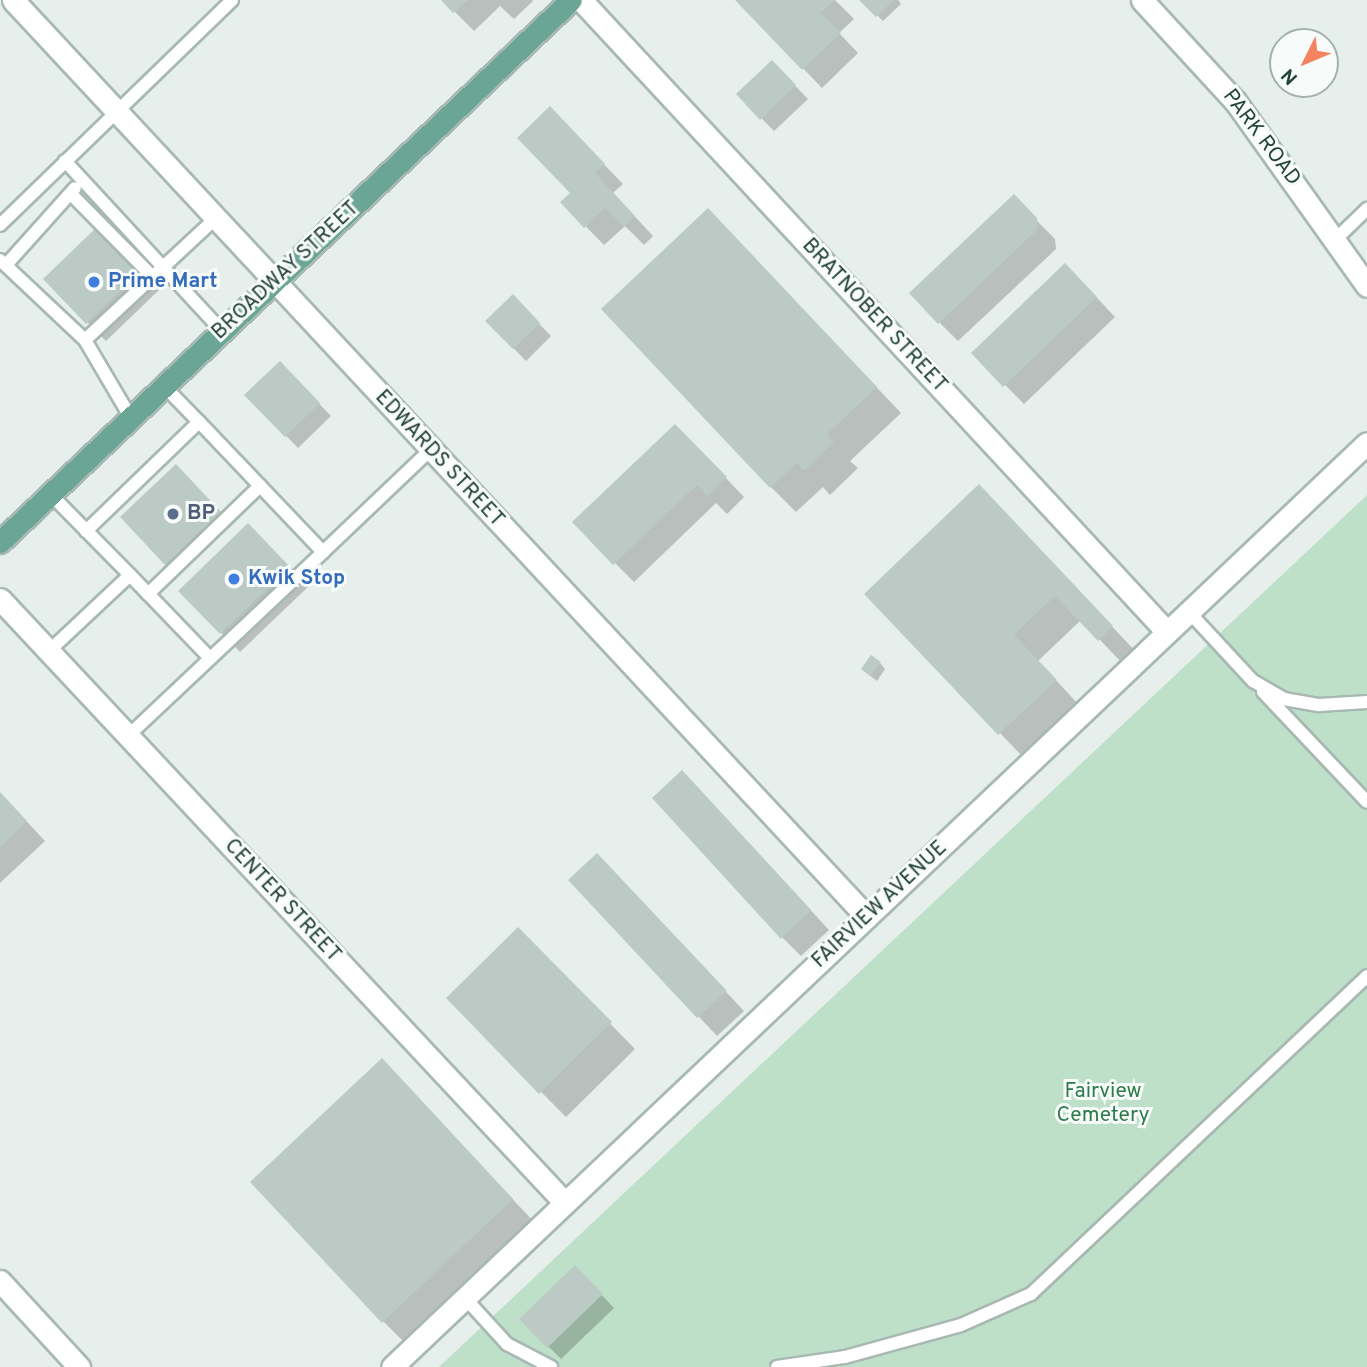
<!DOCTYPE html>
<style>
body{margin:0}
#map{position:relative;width:1367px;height:1367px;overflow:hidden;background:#e6efeb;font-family:Overpass,sans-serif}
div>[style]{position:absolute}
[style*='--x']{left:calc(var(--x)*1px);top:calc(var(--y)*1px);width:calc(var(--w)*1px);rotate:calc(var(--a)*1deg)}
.green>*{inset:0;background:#bfe0c8}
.shadow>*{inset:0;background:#0003}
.building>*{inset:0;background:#bbcac4}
.roads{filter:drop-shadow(2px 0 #a8b8b2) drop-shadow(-2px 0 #a8b8b2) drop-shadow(0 2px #a8b8b2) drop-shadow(0 -2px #a8b8b2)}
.lane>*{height:12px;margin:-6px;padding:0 6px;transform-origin:6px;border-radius:6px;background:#fff}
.street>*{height:21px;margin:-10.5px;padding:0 10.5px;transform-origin:10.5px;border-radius:10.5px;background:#fff}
.secondary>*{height:21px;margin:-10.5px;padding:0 10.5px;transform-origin:10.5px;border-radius:10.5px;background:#fff}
.primary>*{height:21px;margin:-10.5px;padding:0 10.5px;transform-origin:10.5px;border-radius:10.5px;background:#6aa596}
.dots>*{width:19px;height:19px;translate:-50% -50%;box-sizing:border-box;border:4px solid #f7fbf9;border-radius:50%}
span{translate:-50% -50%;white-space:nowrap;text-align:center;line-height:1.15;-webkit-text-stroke:6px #f7fbf9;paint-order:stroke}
.street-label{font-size:21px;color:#24423a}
.shop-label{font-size:21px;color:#366cbe;font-weight:700}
.left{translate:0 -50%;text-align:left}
.service-label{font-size:21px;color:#4e5e75;font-weight:700}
.park-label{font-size:21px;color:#2d7a4b}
.north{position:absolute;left:1269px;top:28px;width:70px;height:70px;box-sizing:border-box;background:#f7fbf9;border:2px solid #a3b1ad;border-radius:50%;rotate:227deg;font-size:19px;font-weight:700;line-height:28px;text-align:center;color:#24423a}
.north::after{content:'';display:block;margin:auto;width:24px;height:32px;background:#f4845f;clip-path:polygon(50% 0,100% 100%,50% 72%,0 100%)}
</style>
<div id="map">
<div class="green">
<div style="clip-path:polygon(1367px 495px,1367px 1367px,439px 1367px)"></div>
</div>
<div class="shadow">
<div style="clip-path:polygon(443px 0,532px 0,533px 1px,514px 19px,500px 6px,474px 31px)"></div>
<div style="clip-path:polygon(738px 0,835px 0,854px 19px,839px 33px,858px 53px,822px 88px)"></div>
<div style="clip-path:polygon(862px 0,898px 0,901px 4px,883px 21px)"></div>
<div style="clip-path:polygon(772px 62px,808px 99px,774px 131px,738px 94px)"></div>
<div style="clip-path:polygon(550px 109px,623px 184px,613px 193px,653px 236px,644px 245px,625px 226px,604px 245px,562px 202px,572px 193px)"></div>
<div style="clip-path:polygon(1013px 197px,1055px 239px,1056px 249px,958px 341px,939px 322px)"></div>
<div style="clip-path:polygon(733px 236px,901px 413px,850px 461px,858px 468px,830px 495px,823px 487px,796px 512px,771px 487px)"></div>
<div style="clip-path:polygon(118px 246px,159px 290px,106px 341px,87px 322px)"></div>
<div style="clip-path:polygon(1084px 284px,1115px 317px,1024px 404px,974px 353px)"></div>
<div style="clip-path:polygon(513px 297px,551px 336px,526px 361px,487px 321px)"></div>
<div style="clip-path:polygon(280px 363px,331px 416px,298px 448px,247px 395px)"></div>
<div style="clip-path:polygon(694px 445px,744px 497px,727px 514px,716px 503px,634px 582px,615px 563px)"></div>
<div style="clip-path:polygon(176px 467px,226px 520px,172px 570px,123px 517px)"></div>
<div style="clip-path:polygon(1004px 512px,1137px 653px,1124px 665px,1081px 620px,1038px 661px,1080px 706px,1025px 759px,867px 594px)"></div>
<div style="clip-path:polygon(267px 545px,308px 587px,240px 652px,181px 591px)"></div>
<div style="clip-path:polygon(880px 663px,885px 669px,877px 681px,869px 675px)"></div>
<div style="clip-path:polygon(701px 791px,829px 930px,801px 956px,782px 937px)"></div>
<div style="clip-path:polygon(0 793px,45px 841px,0 883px)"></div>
<div style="clip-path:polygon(616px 874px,744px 1011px,717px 1036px,571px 881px)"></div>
<div style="clip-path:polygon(518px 930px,635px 1049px,566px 1117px,448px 998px)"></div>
<div style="clip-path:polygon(406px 1086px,537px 1225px,408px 1346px,383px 1321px)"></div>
<div style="clip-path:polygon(575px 1267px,614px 1308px,561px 1359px,521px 1319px)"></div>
</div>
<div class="building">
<div style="clip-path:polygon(441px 0,468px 0,453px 13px)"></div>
<div style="clip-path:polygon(735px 0,835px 0,821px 13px,841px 33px,802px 70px)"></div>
<div style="clip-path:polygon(859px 0,894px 0,876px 17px)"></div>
<div style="clip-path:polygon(772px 60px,796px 85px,760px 120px,736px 94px)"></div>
<div style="clip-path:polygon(550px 106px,605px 164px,595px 173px,635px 216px,624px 227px,605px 208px,584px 228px,560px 202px,570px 193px,517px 138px)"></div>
<div style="clip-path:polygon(1014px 194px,1037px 218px,1038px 229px,938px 324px,909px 293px)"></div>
<div style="clip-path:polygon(708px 208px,877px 387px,827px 434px,834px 442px,804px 471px,797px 463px,770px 488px,601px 309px)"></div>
<div style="clip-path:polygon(99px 225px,142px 270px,86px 324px,43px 279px)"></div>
<div style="clip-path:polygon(1065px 263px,1097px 297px,1003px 387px,971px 353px)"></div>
<div style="clip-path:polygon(513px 294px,540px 323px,513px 349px,485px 321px)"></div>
<div style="clip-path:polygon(280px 361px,320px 403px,285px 437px,244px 395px)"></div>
<div style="clip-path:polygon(675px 424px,727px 477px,707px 496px,697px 485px,613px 565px,572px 522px)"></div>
<div style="clip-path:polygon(176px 464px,222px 513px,165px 565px,120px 517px)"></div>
<div style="clip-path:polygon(979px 484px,1113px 626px,1098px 641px,1055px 596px,1014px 635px,1057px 680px,998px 735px,864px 594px)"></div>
<div style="clip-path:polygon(248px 523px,290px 567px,220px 634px,178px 591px)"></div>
<div style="clip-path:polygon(871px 655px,881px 662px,870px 676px,861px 669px)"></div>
<div style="clip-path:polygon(682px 770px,811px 910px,781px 939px,652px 798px)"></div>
<div style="clip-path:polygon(0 792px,27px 821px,0 847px)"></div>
<div style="clip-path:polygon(597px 853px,727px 991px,697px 1018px,568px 880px)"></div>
<div style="clip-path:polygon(518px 927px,612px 1022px,539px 1094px,446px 998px)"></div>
<div style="clip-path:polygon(382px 1058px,513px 1199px,382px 1323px,250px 1182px)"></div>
<div style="clip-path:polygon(575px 1265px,603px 1294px,547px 1348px,519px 1319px)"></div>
</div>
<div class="roads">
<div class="lane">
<div style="--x:65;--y:161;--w:231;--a:47.3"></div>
<div style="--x:72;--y:195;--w:115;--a:45.4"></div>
<div style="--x:0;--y:225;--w:323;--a:-44.1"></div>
<div style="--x:1335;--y:240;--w:45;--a:-44.1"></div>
<div style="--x:0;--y:260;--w:117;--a:43.3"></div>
<div style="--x:85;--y:340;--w:91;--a:59.5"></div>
<div style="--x:6;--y:265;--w:103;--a:-48.1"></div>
<div style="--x:85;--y:340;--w:179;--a:-43"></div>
<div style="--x:86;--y:531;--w:157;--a:-44"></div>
<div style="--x:199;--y:422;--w:50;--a:-134.2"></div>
<div style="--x:323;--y:552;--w:148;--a:-43.6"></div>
<div style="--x:130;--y:575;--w:114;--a:46.1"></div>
<div style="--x:148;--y:594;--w:156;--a:-44"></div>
<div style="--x:1189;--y:612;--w:94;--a:47.2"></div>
<div style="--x:1253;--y:681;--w:36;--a:30"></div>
<div style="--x:1284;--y:699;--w:36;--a:10"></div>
<div style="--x:1319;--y:705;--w:48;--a:-3.6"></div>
<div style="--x:49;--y:651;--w:111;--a:-43.2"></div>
<div style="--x:130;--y:575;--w:114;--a:-134.6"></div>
<div style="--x:1263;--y:692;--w:151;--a:46.6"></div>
<div style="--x:128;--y:736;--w:268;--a:-43.3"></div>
<div style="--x:323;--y:552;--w:180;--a:-133.6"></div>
<div style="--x:465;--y:1298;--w:62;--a:47.6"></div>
<div style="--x:507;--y:1344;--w:50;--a:27.6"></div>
<div style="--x:777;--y:1367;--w:69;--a:-8.4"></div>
<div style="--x:845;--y:1357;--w:120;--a:-15.4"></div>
<div style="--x:961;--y:1325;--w:77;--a:-23.9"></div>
<div style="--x:1031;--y:1294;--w:463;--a:-43.4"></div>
</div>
<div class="street">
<div style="--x:13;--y:0;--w:1253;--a:47.04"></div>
<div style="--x:581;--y:0;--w:862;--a:47.16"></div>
<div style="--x:1142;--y:0;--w:137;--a:47.4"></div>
<div style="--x:1235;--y:101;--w:227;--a:54.5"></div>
<div style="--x:0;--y:599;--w:827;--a:46.91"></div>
</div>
<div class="secondary">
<div style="--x:0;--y:1281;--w:117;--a:47.4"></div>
<div style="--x:392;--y:1367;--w:1343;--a:-43.46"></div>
</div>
<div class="primary">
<div style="--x:0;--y:542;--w:787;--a:-43.51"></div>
</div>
</div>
<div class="dots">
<div style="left:94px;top:282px;background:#3f7fe0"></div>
<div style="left:173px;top:514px;background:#5c6f8a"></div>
<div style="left:234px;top:579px;background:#3f7fe0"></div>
</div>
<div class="street-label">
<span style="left:1261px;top:138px;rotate:53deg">PARK ROAD</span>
<span style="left:286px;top:271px;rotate:-43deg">BROADWAY STREET</span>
<span style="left:874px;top:316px;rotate:47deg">BRATNOBER STREET</span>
<span style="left:439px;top:459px;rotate:47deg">EDWARDS STREET</span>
<span style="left:282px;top:901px;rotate:47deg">CENTER STREET</span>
<span style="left:880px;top:905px;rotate:-43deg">FAIRVIEW AVENUE</span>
</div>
<div class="shop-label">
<span class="left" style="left:108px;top:282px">Prime Mart</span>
<span class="left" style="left:248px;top:579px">Kwik Stop</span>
</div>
<div class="service-label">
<span class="left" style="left:187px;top:514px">BP</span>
</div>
<div class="park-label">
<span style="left:1103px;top:1104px">Fairview<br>Cemetery</span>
</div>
<div class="north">N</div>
</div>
